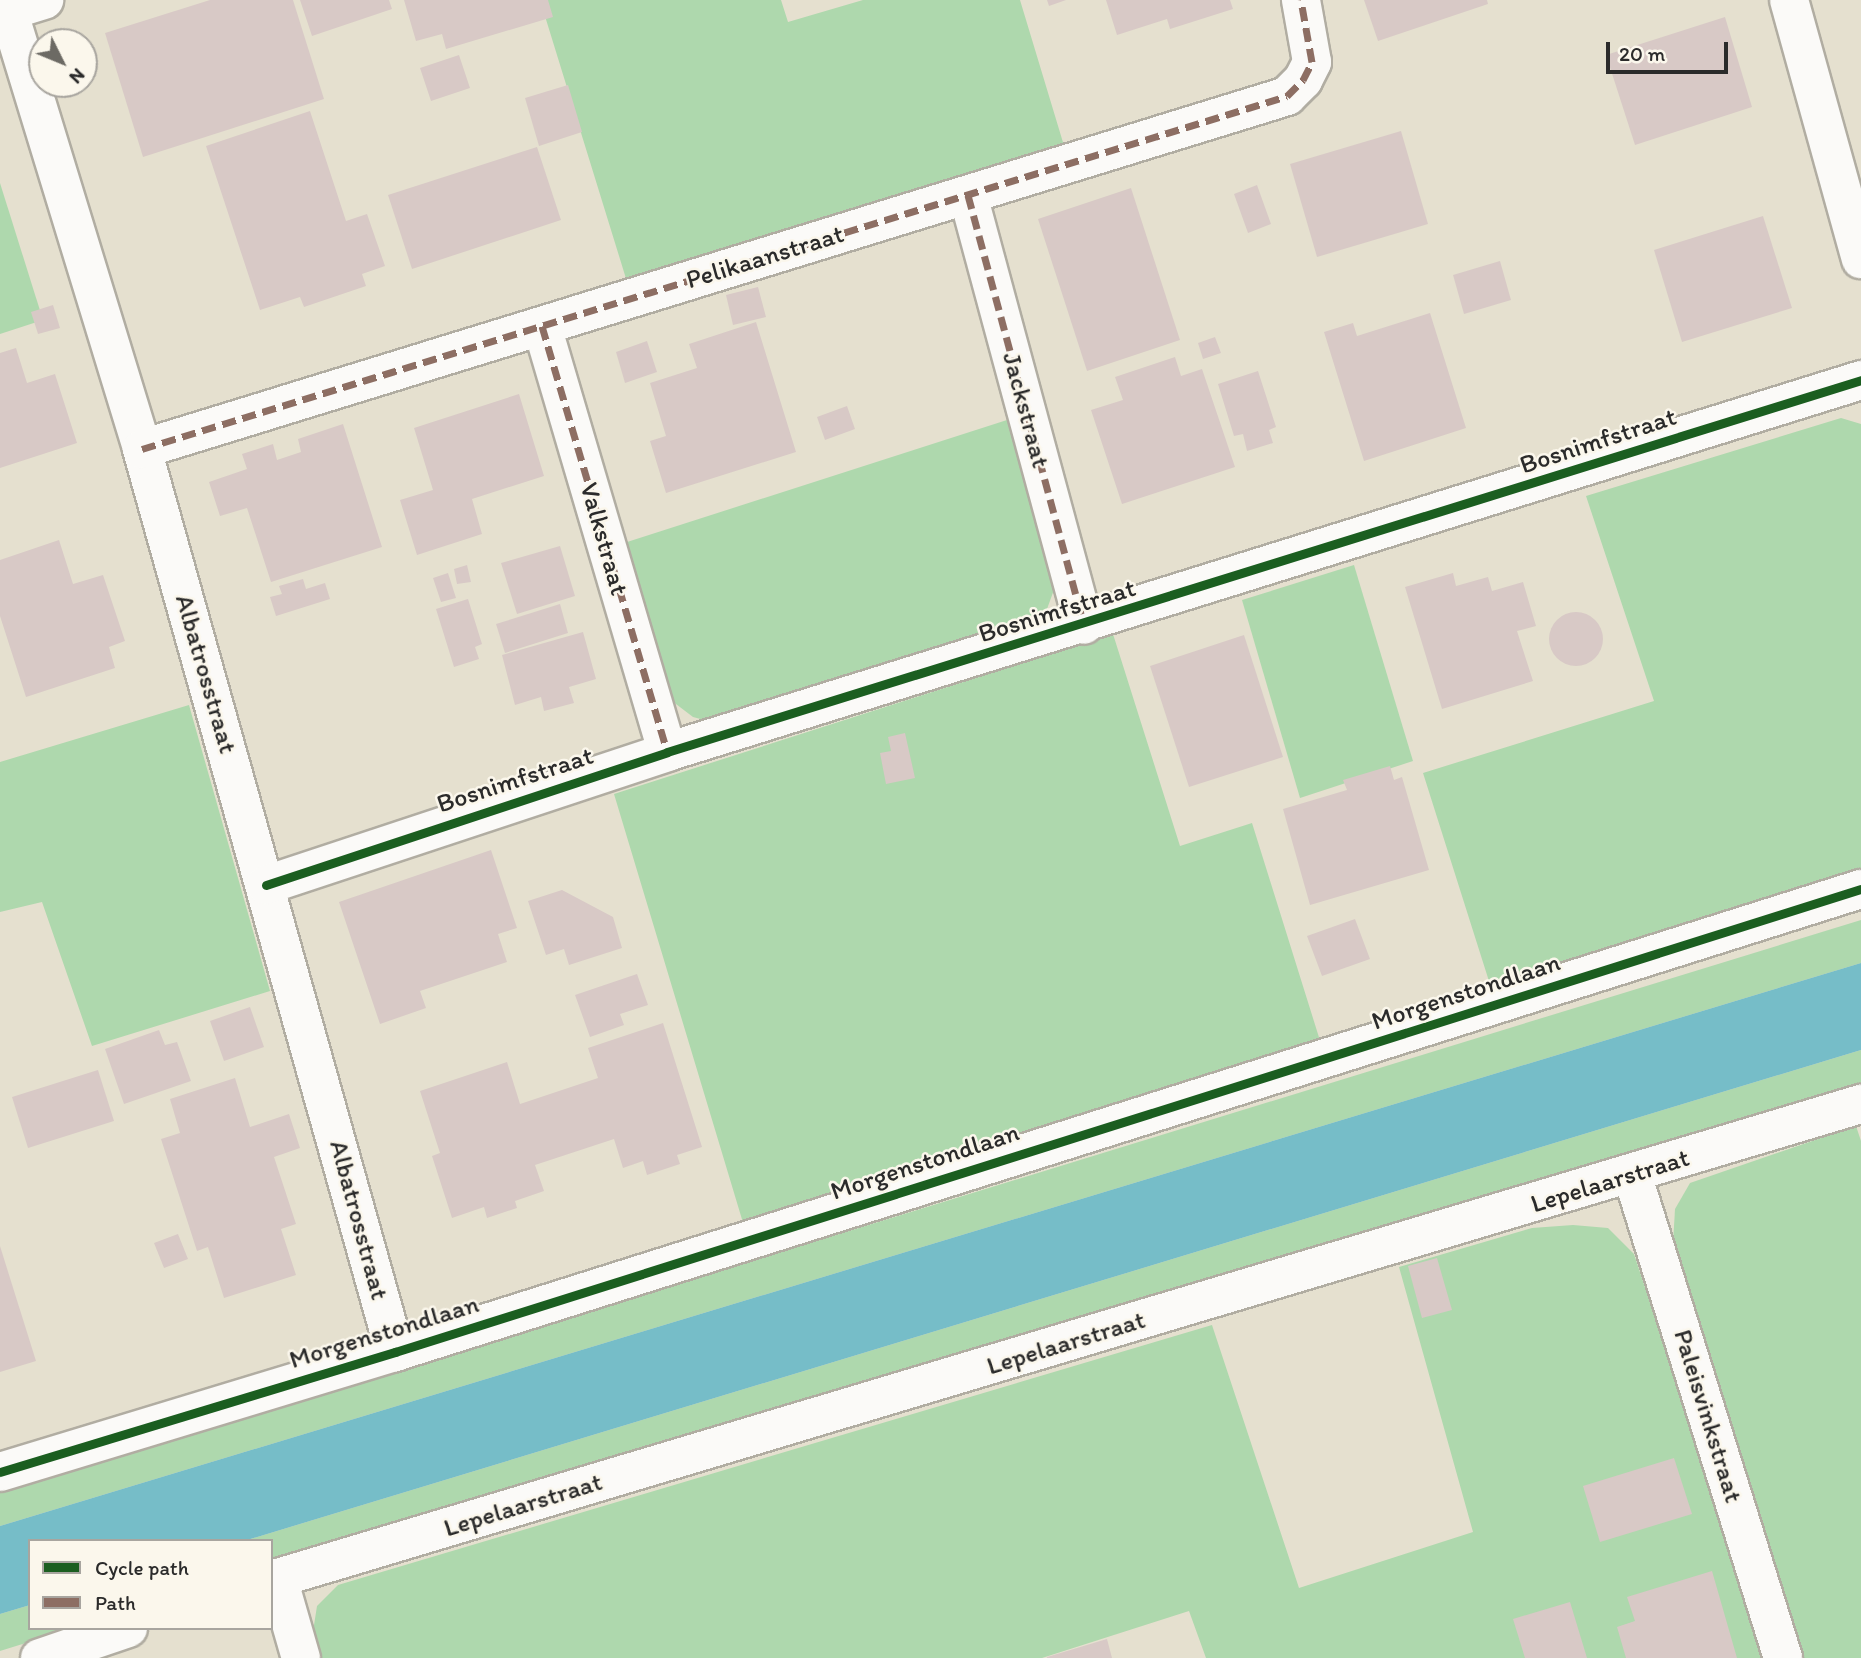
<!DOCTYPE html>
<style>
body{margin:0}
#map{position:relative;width:1861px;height:1658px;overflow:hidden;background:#e5e0cf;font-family:Itim,sans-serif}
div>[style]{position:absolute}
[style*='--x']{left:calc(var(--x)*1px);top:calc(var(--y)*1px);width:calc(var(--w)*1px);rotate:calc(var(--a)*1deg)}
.green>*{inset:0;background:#aed8ad}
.water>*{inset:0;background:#76bdc8}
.building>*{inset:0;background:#d8c9c6}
.round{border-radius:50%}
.roads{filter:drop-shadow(2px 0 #b1ada2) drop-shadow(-2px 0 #b1ada2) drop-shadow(0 2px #b1ada2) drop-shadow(0 -2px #b1ada2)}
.street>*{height:38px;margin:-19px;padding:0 19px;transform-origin:19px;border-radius:19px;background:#fbfaf8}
.quiet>*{height:7px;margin-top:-3.5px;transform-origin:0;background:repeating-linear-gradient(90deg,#8d6e63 0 14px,transparent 0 21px)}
.cycleway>*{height:9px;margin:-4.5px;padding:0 4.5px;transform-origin:4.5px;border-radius:4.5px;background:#1b5e20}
span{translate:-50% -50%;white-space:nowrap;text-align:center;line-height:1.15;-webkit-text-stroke:5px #fbf7ec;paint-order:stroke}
.street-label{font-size:26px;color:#2b2b2b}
.legend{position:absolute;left:28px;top:1539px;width:245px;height:91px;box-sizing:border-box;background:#fbf7ec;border:2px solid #a8a59f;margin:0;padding:9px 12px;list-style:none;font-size:21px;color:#2b2b2b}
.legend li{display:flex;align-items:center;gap:14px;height:35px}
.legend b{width:35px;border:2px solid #a8a59f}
.north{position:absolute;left:28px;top:28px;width:70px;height:70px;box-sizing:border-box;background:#fbf7ec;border:2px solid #a8a59f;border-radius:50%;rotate:133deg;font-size:19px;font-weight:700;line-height:28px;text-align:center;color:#2b2b2b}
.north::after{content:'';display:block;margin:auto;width:24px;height:32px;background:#6c6a64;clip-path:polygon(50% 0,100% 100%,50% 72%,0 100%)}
.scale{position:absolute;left:1606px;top:42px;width:122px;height:32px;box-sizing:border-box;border:4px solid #2b2b2b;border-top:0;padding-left:9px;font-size:21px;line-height:24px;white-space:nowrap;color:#2b2b2b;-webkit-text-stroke:5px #fbf7ec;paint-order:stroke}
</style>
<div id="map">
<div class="green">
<div style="clip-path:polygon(540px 0,781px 0,788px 22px,863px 0,1020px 0,1065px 149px,628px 285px)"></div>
<div style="clip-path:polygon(0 183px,43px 320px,0 334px)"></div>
<div style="clip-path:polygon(1841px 418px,1861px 424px,1861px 884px,1494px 997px,1423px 773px,1654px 701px,1586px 496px)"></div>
<div style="clip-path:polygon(1007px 420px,1055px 587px,1047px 609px,1034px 622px,708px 721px,693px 717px,672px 701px,624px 543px)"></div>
<div style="clip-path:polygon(1354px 565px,1413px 761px,1300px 798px,1242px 600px)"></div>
<div style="clip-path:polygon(1113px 634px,1180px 846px,1252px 823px,1322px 1047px,744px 1226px,614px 794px)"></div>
<div style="clip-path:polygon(189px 705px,270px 991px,92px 1046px,42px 902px,0 912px,0 762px)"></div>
<div style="clip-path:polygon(1861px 920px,1861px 963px,0 1526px,0 1492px)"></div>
<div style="clip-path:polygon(1861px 1050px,1861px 1089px,271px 1568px,271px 1541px,244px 1541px)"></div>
<div style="clip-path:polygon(1856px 1126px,1861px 1141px,1861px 1658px,1800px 1658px,1673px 1244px,1675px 1209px,1690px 1183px)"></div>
<div style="clip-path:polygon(1573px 1225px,1608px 1228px,1634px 1254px,1767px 1658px,1206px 1658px,1189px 1611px,1042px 1658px,318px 1658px,312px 1638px,317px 1606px,338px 1585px,1212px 1325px,1299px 1588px,1473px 1532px,1399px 1267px,1532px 1228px)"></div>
<div style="clip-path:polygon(30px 1605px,30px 1628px,74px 1628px,0 1651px,0 1614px)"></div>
</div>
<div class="water">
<div style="clip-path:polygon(1861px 963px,1861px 1050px,244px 1541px,30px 1541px,30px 1605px,0 1614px,0 1526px)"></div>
</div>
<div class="building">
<div style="clip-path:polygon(210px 0,293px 0,324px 99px,143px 157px,105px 33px)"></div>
<div style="clip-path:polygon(300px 0,389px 0,392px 9px,312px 36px)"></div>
<div style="clip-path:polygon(404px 0,548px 0,553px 17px,446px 49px,442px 34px,416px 41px)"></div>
<div style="clip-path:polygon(1047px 0,1066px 0,1049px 6px)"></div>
<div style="clip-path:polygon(1106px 0,1230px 0,1233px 9px,1170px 29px,1167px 19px,1117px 35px)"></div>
<div style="clip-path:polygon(1364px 0,1487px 0,1488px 4px,1378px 41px)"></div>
<div style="clip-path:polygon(1725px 17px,1752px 107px,1635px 145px,1606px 55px)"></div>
<div style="clip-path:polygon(459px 55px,470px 88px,431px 101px,420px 68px)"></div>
<div style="clip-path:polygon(568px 85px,582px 132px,539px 146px,525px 98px)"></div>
<div style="clip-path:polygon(310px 111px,346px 221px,367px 214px,385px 266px,362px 274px,366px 286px,304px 307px,300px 297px,260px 310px,206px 146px)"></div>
<div style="clip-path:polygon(1401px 131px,1428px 224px,1317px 257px,1290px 164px)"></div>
<div style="clip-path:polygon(537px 147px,561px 220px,412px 269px,388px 195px)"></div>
<div style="clip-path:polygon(1257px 185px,1271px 224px,1248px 233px,1234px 194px)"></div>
<div style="clip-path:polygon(1131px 188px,1180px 340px,1087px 371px,1038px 219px)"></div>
<div style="clip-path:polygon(1763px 216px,1792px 308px,1682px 342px,1654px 250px)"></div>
<div style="clip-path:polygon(1500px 261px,1511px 300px,1464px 314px,1453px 275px)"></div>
<div style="clip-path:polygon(758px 287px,766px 317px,733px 325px,726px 295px)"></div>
<div style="clip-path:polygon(53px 305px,60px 328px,38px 334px,31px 312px)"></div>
<div style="clip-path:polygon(1430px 313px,1466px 428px,1364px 461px,1324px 332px,1353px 323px,1357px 336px)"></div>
<div style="clip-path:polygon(756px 322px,796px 452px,666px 493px,650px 441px,666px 436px,650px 383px,697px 368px,689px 344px)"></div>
<div style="clip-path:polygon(1215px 337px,1221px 353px,1203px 359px,1198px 343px)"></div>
<div style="clip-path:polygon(647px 341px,657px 372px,625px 383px,616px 352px)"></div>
<div style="clip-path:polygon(16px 348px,27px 383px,55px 374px,77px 443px,0 468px,0 353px)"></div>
<div style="clip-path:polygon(1175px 357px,1181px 376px,1202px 369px,1235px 467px,1122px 504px,1091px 410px,1123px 400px,1115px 377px)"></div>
<div style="clip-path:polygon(1258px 371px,1276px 427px,1269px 430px,1273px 443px,1247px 451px,1243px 434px,1234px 436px,1218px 384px)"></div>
<div style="clip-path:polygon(519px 394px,544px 476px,472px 499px,482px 534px,417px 555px,400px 500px,433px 490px,414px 428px)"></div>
<div style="clip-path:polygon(847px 406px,855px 429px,825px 440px,817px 417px)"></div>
<div style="clip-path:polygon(343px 424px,382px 547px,271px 582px,247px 508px,220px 516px,209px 482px,247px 469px,242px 454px,273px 444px,277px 460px,301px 452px,298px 439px)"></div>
<div style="clip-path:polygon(59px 540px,73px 584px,103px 575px,125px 641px,109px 647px,115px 668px,26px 697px,0 616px,0 560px)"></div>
<div style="clip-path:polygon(560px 546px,575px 596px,517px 614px,501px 563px)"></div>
<div style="clip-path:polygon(467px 565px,471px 582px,457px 584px,454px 569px)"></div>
<div style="clip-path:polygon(448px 573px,456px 598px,441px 602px,433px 578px)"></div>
<div style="clip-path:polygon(1453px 573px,1456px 586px,1488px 577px,1492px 591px,1523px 582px,1536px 626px,1517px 631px,1533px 681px,1442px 709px,1405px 587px)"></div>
<div style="clip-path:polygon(303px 579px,306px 589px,325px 583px,330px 599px,276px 616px,270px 597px,282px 594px,279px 586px)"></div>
<div style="clip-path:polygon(468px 599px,482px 644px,475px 647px,479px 659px,454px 667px,436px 609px)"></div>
<div style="clip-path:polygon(560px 604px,568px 633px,505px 653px,496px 624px)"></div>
<div class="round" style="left:1549px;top:612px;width:54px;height:54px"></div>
<div style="clip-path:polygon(583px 632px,596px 679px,569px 687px,574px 703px,544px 711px,541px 697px,515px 705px,502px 655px)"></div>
<div style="clip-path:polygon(1244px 635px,1283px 757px,1189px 787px,1150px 666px)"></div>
<div style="clip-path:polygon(905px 733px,915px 778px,886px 784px,880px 753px,891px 751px,888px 737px)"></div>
<div style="clip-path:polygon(1390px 766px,1394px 780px,1402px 777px,1429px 870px,1310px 905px,1283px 809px,1347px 790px,1343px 780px)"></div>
<div style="clip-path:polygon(491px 850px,517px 928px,498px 934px,507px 962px,420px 991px,426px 1008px,380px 1024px,339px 902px)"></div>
<div style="clip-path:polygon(562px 890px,613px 917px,622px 948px,569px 965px,564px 949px,546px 955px,528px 901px)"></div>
<div style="clip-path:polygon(1355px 919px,1370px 959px,1322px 976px,1307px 936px)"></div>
<div style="clip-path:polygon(637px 974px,648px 1005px,620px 1014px,624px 1025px,590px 1037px,575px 995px)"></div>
<div style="clip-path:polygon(250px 1007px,264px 1047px,224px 1061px,210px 1021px)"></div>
<div style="clip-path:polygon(663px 1023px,702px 1147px,677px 1155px,680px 1164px,647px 1175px,643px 1161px,623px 1168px,614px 1139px,535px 1165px,544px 1191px,515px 1201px,517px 1208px,487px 1218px,484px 1207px,452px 1218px,432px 1156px,440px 1153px,420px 1091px,507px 1062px,520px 1104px,598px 1078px,588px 1048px)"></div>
<div style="clip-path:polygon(159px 1030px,165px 1045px,177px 1042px,191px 1081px,124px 1104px,105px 1049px)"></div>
<div style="clip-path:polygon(98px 1070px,114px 1121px,28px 1148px,12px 1097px)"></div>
<div style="clip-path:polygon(235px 1078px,250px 1127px,289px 1114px,300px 1148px,274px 1157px,296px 1224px,281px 1229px,296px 1275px,224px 1298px,208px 1247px,197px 1251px,161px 1139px,180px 1133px,170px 1099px)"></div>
<div style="clip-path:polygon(178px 1234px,188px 1259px,164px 1268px,154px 1243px)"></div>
<div style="clip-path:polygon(0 1246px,36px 1361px,0 1372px)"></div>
<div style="clip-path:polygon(1437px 1258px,1452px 1310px,1422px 1318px,1408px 1266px)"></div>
<div style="clip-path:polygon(1674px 1458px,1692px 1514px,1600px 1542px,1583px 1486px)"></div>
<div style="clip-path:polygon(1712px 1571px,1737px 1658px,1626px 1658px,1617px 1627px,1635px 1621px,1627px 1597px)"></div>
<div style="clip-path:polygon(1570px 1602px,1587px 1658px,1525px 1658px,1513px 1619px)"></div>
<div style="clip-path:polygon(1107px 1639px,1112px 1658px,1047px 1658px,1047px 1657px)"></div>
</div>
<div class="roads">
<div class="street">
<div style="--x:5;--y:0;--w:469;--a:73"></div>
<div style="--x:142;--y:449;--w:938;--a:74.35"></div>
<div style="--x:1789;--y:0;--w:269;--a:74.5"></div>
<div style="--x:8;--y:11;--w:38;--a:-17"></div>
<div style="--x:968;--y:195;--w:445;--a:74.9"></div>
<div style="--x:542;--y:326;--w:444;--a:73.6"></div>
<div style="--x:142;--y:449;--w:1198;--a:-17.13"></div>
<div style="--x:1287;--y:96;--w:23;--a:-45"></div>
<div style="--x:1303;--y:80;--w:20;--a:-63"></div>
<div style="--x:1312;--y:62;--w:63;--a:-100.1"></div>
<div style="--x:266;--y:885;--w:422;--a:-18.3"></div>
<div style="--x:667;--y:752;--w:1251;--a:-17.3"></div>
<div style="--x:1632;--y:1174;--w:507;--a:72.67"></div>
<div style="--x:0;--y:1472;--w:413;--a:-16.9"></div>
<div style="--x:395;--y:1352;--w:1537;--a:-17.53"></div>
<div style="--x:278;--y:1578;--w:83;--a:74"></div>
<div style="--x:271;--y:1580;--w:1660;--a:-16.67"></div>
<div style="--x:40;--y:1658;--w:93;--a:-18.8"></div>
</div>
</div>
<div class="quiet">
<div style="--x:968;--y:195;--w:445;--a:74.9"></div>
<div style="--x:542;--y:326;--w:444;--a:73.6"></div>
<div style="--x:142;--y:449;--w:1198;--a:-17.13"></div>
<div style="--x:1287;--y:96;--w:23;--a:-45"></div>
<div style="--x:1303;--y:80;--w:20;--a:-63"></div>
<div style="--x:1312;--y:62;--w:63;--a:-100.1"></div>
</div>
<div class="cycleway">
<div style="--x:266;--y:885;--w:422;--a:-18.3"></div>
<div style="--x:667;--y:752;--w:1251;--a:-17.3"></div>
<div style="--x:0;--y:1472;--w:413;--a:-16.9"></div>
<div style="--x:395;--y:1352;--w:1537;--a:-17.53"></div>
</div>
<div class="street-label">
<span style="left:765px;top:257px;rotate:-17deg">Pelikaanstraat</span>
<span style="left:1026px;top:410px;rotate:75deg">Jackstraat</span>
<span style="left:1598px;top:441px;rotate:-18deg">Bosnimfstraat</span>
<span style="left:604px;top:539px;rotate:74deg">Valkstraat</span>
<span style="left:1057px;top:611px;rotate:-17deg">Bosnimfstraat</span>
<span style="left:206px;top:674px;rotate:74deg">Albatrosstraat</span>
<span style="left:515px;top:780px;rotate:-18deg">Bosnimfstraat</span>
<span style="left:1466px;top:992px;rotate:-18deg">Morgenstondlaan</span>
<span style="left:925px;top:1162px;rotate:-18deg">Morgenstondlaan</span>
<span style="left:1610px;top:1181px;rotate:-17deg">Lepelaarstraat</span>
<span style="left:359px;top:1220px;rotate:75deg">Albatrosstraat</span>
<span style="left:384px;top:1332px;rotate:-17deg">Morgenstondlaan</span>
<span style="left:1066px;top:1343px;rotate:-17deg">Lepelaarstraat</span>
<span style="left:1708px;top:1416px;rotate:73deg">Paleisvinkstraat</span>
<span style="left:523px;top:1505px;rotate:-17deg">Lepelaarstraat</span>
</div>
<ul class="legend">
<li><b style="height:9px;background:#1b5e20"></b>Cycle path</li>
<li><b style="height:9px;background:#8d6e63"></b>Path</li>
</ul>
<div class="north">N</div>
<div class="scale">20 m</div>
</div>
